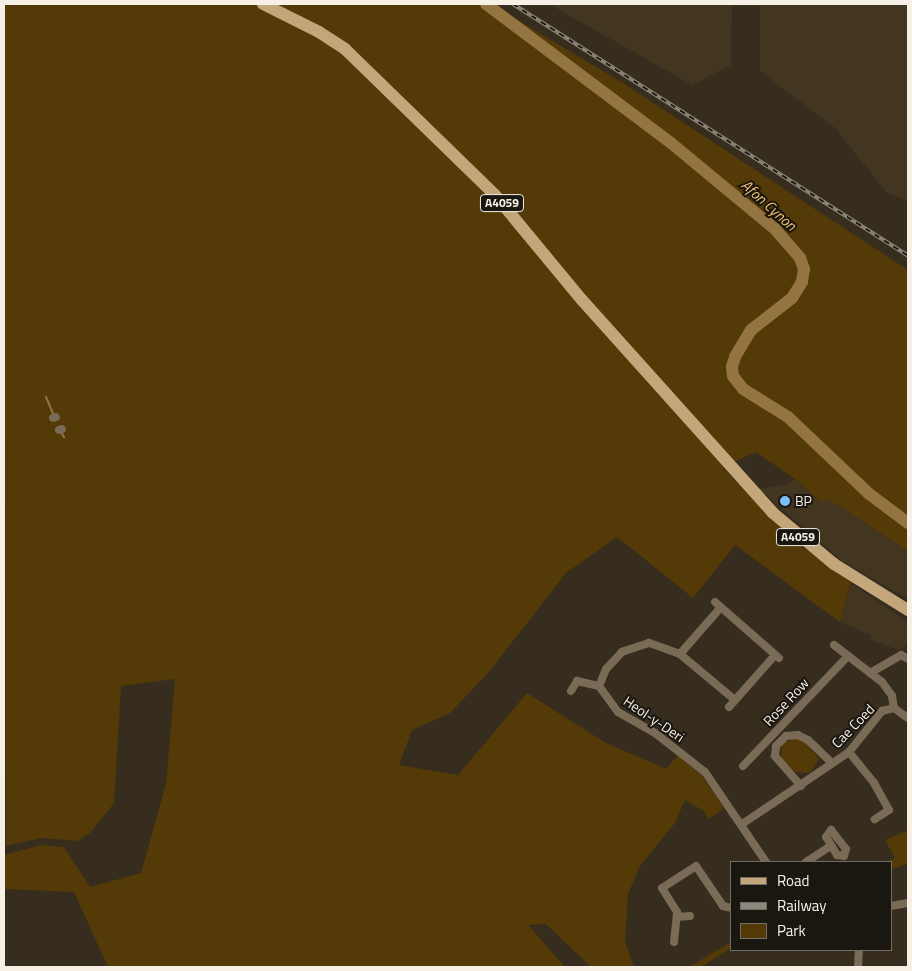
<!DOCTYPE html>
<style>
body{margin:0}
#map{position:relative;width:912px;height:971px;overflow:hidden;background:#362d1f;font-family:"Titillium Web",sans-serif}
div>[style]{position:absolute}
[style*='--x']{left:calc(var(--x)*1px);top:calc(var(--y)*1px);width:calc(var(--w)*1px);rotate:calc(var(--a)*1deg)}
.built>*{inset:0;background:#433621}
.green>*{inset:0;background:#533a07}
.stream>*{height:2px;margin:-1px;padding:0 1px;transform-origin:1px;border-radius:1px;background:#947440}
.river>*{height:12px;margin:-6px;padding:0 6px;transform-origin:6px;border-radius:6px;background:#947440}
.street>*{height:8px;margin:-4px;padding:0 4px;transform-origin:4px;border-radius:4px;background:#796b56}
.primary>*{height:12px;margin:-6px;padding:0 6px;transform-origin:6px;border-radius:6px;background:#c3a77a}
.rail>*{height:4px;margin-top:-2px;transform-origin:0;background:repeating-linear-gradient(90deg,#1a1610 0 5.5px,#8f887c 0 11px);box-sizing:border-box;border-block:1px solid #8f887c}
.dots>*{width:14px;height:14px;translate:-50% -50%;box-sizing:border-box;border:2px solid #1a1610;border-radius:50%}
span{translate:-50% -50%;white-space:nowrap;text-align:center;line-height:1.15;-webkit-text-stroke:4px #1a1610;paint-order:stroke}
.shield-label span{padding:1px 4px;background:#1a1610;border:1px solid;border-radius:4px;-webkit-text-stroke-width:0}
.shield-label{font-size:12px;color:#f6f0e7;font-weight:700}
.poi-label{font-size:14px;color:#f6f0e7}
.left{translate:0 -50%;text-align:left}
.street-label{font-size:14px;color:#f6f0e7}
.water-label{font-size:15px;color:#f0c173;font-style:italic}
.frame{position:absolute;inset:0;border:5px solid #f6f0e7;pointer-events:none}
.legend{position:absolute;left:730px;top:861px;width:162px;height:90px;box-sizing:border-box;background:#1a1610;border:1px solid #726d66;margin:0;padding:6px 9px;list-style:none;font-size:15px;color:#f6f0e7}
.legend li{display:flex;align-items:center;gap:10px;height:25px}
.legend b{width:25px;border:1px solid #726d66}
</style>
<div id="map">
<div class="built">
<div style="clip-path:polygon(549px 4px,732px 4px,731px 65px,692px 85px)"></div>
<div style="clip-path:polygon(760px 4px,908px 4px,908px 201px,887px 193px,835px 128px,760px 71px)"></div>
<div style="clip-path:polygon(795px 479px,821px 503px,826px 497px,908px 551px,908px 599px,842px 561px,759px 489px,785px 485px)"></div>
<div style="clip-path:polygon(851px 584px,908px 622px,908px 643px,899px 650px,871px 640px,871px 635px,840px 622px)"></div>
</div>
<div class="green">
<div style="clip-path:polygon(4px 4px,491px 4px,623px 83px,908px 270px,908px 551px,827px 498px,822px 504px,799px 482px,756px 452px,722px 467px,797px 543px,851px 582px,840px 622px,735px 545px,693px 598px,617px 537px,566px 573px,489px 672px,450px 713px,412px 730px,399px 765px,458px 775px,527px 693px,606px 743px,666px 769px,678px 755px,701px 775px,723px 806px,721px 811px,708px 819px,704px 811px,685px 800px,675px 823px,640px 866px,628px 894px,625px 942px,634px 967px,591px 967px,546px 924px,528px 925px,565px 967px,108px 967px,74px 892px,4px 889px,4px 855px,41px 845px,64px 847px,90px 887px,141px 873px,166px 784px,175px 679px,121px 686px,114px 803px,90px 833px,78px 841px,41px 838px,6px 846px)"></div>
<div style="clip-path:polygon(795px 738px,803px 740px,819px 759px,810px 773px,795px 772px,781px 759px,782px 744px)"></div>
<div style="clip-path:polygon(908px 830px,908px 864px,891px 869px,891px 862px,887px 862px,895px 858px,885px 840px)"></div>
<div style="clip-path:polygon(731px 942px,731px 948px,701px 967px,689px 967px)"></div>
</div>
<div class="stream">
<div style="--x:46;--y:397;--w:21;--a:67"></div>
<div style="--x:61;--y:432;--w:6;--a:59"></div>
</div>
<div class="river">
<div style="--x:486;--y:4;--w:231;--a:36.9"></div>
<div style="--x:671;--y:143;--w:135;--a:39.6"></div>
<div style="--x:775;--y:229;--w:38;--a:49"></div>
<div style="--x:800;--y:258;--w:12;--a:70"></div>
<div style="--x:804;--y:269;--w:13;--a:99"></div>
<div style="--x:802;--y:282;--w:19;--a:122"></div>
<div style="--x:792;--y:298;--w:52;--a:142"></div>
<div style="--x:751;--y:330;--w:31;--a:121"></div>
<div style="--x:735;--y:357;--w:10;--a:107"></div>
<div style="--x:732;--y:367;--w:9;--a:84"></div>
<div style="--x:733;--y:376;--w:16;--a:52"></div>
<div style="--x:743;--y:389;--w:53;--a:31.9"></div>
<div style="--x:788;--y:417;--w:110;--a:43.5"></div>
<div style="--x:868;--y:493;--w:50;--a:36.9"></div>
</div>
<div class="street">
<div style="--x:53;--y:418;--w:3;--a:-18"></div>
<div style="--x:59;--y:430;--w:3;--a:-18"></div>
<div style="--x:715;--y:602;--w:85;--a:41.2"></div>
<div style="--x:834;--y:645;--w:61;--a:37.6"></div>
<div style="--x:882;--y:682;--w:17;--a:54"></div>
<div style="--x:892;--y:696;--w:12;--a:81"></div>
<div style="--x:894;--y:708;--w:17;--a:36"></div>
<div style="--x:680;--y:654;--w:62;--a:-48.9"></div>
<div style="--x:870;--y:673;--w:36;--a:-30"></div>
<div style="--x:901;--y:655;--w:8;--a:30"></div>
<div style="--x:571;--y:691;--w:12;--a:-59"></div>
<div style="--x:577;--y:681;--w:23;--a:13"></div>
<div style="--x:735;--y:700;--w:72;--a:-140.1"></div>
<div style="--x:680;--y:654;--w:33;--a:-160"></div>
<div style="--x:649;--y:643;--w:28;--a:162"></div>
<div style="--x:622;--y:652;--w:23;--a:133"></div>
<div style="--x:606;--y:669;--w:18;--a:112"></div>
<div style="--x:599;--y:686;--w:32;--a:54"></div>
<div style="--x:618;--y:712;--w:43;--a:29.6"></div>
<div style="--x:655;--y:733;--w:63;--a:38"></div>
<div style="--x:705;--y:772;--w:109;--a:55.9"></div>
<div style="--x:729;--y:707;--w:69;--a:-48.5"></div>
<div style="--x:849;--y:752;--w:40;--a:51"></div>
<div style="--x:874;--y:783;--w:31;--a:61"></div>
<div style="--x:889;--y:810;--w:17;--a:147"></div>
<div style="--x:743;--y:766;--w:152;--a:-46.3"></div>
<div style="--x:801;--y:786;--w:40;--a:-131"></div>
<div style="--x:775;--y:756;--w:10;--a:-84"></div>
<div style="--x:776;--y:746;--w:14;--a:-45"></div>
<div style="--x:786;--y:736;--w:12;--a:-5"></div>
<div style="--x:798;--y:735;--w:11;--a:27"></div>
<div style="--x:808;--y:740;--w:33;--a:44"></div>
<div style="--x:742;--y:824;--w:129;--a:-33.9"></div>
<div style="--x:849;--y:752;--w:53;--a:-51.2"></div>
<div style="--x:882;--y:711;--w:12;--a:-14"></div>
<div style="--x:831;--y:830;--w:24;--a:52"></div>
<div style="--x:846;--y:849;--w:7;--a:106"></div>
<div style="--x:844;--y:856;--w:7;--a:-172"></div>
<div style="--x:837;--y:855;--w:21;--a:-121"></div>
<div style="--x:826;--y:837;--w:9;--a:-54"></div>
<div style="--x:806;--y:862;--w:30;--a:-33"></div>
<div style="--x:891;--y:906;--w:17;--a:-10"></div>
<div style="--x:677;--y:917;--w:13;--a:-4"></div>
<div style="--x:674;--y:942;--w:30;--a:-84"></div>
<div style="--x:677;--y:912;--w:28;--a:-122"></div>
<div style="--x:662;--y:888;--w:40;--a:-32.9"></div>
<div style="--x:696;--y:866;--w:48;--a:56"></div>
<div style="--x:723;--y:906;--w:8;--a:14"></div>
<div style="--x:858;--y:967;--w:17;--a:-87"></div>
</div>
<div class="primary">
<div style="--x:263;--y:4;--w:63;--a:26.6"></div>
<div style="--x:319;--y:32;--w:31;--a:33"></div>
<div style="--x:345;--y:49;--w:209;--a:44.2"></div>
<div style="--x:495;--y:195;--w:136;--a:50.4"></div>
<div style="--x:582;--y:300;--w:286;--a:48.1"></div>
<div style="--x:773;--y:513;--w:80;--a:39.9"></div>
<div style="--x:834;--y:564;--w:87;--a:31.9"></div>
</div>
<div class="rail">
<div style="--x:513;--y:4;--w:469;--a:32.5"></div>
</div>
<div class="dots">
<div style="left:785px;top:501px;background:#7cbef9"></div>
</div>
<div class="shield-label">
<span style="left:502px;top:203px">A4059</span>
<span style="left:798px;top:537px">A4059</span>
</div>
<div class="poi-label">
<span class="left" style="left:795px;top:501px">BP</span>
</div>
<div class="street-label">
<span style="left:786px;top:702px;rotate:-47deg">Rose Row</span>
<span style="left:654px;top:719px;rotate:34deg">Heol-y-Deri</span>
<span style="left:853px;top:726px;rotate:-46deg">Cae Coed</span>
</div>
<div class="water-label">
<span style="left:769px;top:205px;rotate:42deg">Afon Cynon</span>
</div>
<div class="frame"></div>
<ul class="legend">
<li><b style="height:6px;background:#c3a77a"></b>Road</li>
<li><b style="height:6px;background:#8f887c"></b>Railway</li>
<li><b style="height:14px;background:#533a07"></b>Park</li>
</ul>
</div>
